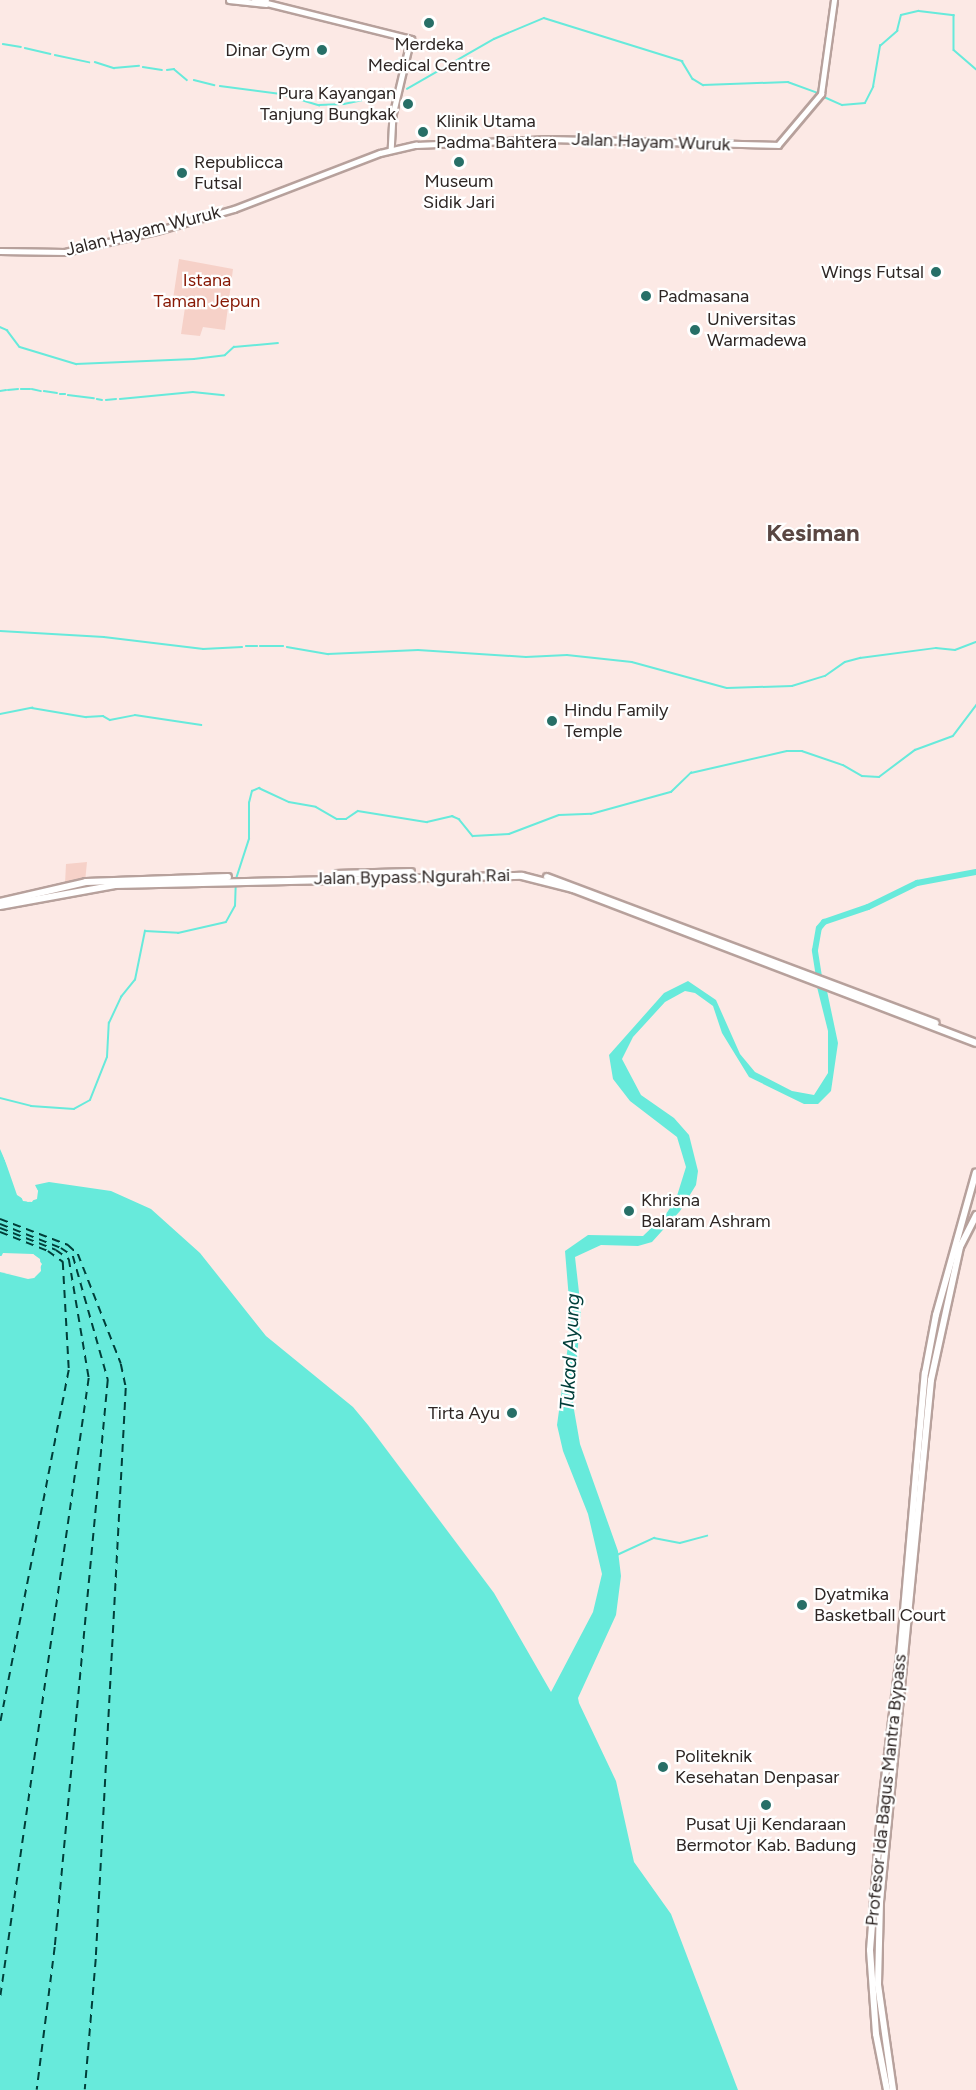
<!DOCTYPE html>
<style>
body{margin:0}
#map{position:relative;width:976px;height:2090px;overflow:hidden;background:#fce9e5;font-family:Figtree,sans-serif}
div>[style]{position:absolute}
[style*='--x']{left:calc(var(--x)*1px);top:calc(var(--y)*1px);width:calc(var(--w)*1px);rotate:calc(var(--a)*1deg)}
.green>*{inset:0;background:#f6d1c8}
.water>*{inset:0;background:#67eadb}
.pier>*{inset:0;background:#fce9e5}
.stream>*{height:1.5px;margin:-0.75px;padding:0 0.75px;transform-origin:0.75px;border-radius:0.75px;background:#67eadb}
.river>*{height:6px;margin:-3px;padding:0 3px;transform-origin:3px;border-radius:3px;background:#67eadb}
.ferry>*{height:1.5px;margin-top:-0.75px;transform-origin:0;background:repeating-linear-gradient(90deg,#003e39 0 8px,transparent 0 14px)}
.roads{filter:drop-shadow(2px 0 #b7a19c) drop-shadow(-2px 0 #b7a19c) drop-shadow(0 2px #b7a19c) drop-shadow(0 -2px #b7a19c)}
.secondary>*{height:4.5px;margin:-2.25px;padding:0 2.25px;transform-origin:2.25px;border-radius:2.25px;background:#fff}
.trunk>*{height:6px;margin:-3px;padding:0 3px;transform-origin:3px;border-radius:3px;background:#fff}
.dots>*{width:16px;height:16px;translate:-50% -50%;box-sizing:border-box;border:3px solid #fff;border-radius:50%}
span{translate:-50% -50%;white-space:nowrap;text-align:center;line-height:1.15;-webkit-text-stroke:4.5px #fff;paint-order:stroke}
.poi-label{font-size:18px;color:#2e2624}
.right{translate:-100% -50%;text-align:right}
.left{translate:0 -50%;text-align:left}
.street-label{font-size:18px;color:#2e2624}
.park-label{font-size:18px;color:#871905}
.water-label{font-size:20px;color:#003e39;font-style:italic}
.district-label{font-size:24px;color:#594642;font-weight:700}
</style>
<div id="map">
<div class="green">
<div style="clip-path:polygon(179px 259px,233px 269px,225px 330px,203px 327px,200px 336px,181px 334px,186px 301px,173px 299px)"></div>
<div style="clip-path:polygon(87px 862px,85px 882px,65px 884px,66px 864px)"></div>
</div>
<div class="water">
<div style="clip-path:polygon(688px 981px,716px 1000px,740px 1054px,755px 1072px,792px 1091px,814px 1095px,828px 1073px,828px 1031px,817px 987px,827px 991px,838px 1043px,831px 1091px,818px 1104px,804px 1104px,749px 1077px,722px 1033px,713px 1006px,695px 993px,685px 991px,665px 1002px,633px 1037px,622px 1059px,641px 1095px,674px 1118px,689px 1135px,698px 1171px,696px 1185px,680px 1211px,652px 1242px,638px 1246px,601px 1245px,575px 1257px,581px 1310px,573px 1404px,580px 1444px,618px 1551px,621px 1576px,616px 1615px,578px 1698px,579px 1703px,616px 1781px,634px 1862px,671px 1914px,738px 2090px,0 2090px,0 1272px,34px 1278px,42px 1264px,33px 1254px,0 1256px,0 1149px,23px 1201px,32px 1202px,38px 1191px,35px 1185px,49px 1182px,111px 1191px,151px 1209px,200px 1253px,266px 1336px,353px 1407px,368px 1425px,494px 1593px,551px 1692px,593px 1612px,602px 1574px,588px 1514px,563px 1451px,557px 1425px,571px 1324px,565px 1251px,588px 1235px,643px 1236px,666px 1214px,676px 1199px,686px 1167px,677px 1137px,630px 1101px,613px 1079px,609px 1055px,664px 993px)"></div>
</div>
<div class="pier">
<div style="clip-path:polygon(0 1146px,20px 1193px,28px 1199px,34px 1197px,33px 1184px,38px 1191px,37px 1199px,28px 1202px,17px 1195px)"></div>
<div style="clip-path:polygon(3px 1253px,33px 1254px,40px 1259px,41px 1271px,34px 1278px,28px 1279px,0 1272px,28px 1276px,38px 1270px,37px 1261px,33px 1257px,0 1259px)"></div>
</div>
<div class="stream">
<div style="--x:3;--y:44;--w:18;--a:9"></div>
<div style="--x:25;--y:48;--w:26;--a:13"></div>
<div style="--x:55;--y:55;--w:35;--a:12"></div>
<div style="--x:95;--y:62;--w:20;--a:18"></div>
<div style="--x:114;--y:68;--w:25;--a:-5"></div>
<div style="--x:143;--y:67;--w:19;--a:9"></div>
<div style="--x:167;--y:70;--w:7;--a:-8"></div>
<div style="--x:174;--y:69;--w:17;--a:40"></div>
<div style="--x:194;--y:80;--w:21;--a:14"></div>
<div style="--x:220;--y:86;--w:63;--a:7.4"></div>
<div style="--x:282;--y:94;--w:39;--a:17"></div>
<div style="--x:319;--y:105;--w:25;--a:-2"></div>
<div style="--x:344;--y:104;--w:53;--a:-11.9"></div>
<div style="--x:407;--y:89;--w:100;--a:-29.9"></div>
<div style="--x:494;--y:39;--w:54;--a:-22.8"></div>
<div style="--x:544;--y:18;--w:145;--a:17.3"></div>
<div style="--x:682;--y:61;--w:21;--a:59"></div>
<div style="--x:693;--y:79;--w:12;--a:31"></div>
<div style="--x:703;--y:85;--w:85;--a:-2"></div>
<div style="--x:788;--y:82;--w:32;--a:20"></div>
<div style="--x:822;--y:96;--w:22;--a:24"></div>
<div style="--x:842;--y:105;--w:23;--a:-5"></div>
<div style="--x:865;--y:103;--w:18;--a:-63"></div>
<div style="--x:873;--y:87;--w:42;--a:-80.3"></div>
<div style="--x:880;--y:46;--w:23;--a:-41"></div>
<div style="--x:897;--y:31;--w:16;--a:-76"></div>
<div style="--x:901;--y:15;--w:18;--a:-13"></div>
<div style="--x:919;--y:11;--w:35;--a:7"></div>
<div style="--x:954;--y:15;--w:35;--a:90"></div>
<div style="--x:954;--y:50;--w:29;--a:41"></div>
<div style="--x:0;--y:327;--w:8;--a:23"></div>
<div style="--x:7;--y:330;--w:21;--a:53"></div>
<div style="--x:20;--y:347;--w:59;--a:16.9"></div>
<div style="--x:76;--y:364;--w:118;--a:-2.4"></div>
<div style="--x:194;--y:359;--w:31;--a:-7"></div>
<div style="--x:225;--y:355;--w:12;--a:-42"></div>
<div style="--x:234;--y:347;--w:44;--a:-5.2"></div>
<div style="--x:21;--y:389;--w:9;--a:0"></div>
<div style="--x:32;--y:389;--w:9;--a:13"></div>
<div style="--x:8;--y:390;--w:10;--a:-6"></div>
<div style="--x:0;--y:391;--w:6;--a:-9"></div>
<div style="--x:44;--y:391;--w:13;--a:9"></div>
<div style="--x:60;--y:394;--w:5;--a:0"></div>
<div style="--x:68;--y:395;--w:26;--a:7"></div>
<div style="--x:97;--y:399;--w:5;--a:11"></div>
<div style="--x:120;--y:399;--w:73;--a:-5.5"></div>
<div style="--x:193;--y:392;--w:31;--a:6"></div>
<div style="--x:106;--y:400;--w:10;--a:-6"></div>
<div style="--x:0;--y:631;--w:104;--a:3.3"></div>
<div style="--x:104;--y:637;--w:100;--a:6.9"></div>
<div style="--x:203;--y:649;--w:39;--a:-3"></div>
<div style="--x:246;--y:646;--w:11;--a:0"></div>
<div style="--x:260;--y:646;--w:23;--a:0"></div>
<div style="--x:287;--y:647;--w:42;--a:9.7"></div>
<div style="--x:328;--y:654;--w:90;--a:-2.5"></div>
<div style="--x:418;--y:650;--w:108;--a:3.7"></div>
<div style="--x:526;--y:657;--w:41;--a:-2.8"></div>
<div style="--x:567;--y:655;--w:65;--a:6.1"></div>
<div style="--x:632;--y:662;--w:98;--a:15.3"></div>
<div style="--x:727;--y:688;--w:65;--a:-1.8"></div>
<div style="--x:792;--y:686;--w:34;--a:-17"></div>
<div style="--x:825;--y:676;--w:24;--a:-35"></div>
<div style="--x:845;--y:662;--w:16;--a:-15"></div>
<div style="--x:860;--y:658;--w:77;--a:-7.5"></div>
<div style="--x:936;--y:648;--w:19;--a:6"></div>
<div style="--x:955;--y:650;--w:22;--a:-21"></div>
<div style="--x:0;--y:714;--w:33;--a:-11"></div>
<div style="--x:32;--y:708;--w:55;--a:9.5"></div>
<div style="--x:86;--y:717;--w:17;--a:-3"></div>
<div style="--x:103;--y:716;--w:8;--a:30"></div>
<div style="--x:110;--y:720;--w:25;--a:-11"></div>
<div style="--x:135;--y:715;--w:67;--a:8.6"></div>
<div style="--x:236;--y:879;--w:42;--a:-72"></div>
<div style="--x:249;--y:839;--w:36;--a:-90"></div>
<div style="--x:249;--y:803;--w:12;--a:-76"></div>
<div style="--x:252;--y:791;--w:8;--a:-23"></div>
<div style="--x:259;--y:788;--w:33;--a:25"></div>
<div style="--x:289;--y:802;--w:27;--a:10"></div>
<div style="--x:316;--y:807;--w:24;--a:30"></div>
<div style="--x:337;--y:819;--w:9;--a:0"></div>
<div style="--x:346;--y:819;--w:14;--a:-34"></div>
<div style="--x:358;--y:811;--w:70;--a:9.1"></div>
<div style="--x:427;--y:822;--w:26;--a:-13"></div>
<div style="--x:452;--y:816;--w:8;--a:23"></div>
<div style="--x:459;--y:819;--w:22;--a:51"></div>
<div style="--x:473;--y:836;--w:36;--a:-3"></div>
<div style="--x:509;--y:834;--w:53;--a:-20.8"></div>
<div style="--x:559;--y:815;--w:32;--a:-2"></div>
<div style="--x:591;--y:814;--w:83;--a:-15.4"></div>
<div style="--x:671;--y:792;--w:28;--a:-44"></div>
<div style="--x:691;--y:773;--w:98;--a:-12.9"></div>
<div style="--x:787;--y:751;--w:15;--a:0"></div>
<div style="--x:802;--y:751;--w:43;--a:18.9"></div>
<div style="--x:843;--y:765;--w:22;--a:30"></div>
<div style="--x:862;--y:776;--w:17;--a:3"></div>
<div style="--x:879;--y:777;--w:45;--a:-36.9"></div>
<div style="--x:915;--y:750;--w:40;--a:-20.2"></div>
<div style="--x:953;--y:736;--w:39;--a:-53"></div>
<div style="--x:0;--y:1098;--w:32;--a:14"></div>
<div style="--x:31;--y:1106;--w:43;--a:4"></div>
<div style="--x:74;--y:1109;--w:18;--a:-29"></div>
<div style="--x:90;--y:1100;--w:46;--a:-68.4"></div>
<div style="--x:107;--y:1057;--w:34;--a:-87"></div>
<div style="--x:109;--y:1023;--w:29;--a:-65"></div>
<div style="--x:121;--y:997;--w:22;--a:-51"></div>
<div style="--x:135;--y:980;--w:50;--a:-78.5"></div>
<div style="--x:145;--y:931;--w:33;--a:3"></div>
<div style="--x:178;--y:933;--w:49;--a:-12.9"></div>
<div style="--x:226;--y:922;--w:18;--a:-61"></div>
<div style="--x:235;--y:906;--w:23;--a:-88"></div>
<div style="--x:617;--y:1555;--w:41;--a:-24.7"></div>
<div style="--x:654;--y:1538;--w:26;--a:11"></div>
<div style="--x:680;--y:1543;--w:28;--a:-15"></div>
</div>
<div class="river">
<div style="--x:820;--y:983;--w:33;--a:-99"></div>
<div style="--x:815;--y:950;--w:22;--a:-80"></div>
<div style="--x:819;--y:928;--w:8;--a:-50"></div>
<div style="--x:824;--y:922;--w:46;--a:-18.8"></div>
<div style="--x:868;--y:907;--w:55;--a:-26.1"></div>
<div style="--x:917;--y:883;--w:60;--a:-10.6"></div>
</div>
<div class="ferry">
<div style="--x:0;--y:1219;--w:73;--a:20.9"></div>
<div style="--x:68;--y:1245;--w:13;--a:42"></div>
<div style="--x:78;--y:1254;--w:118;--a:68.6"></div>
<div style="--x:121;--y:1364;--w:25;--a:78"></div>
<div style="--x:126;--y:1388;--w:572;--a:93.01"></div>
<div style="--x:96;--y:1959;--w:131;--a:94.8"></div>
<div style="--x:0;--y:1224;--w:66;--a:21.5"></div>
<div style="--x:61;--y:1248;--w:14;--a:34"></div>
<div style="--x:73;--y:1256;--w:129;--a:74.2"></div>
<div style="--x:108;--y:1380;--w:569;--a:95.34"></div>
<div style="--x:55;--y:1947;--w:144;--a:97.2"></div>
<div style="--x:0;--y:1228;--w:60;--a:21.4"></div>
<div style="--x:56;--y:1250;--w:16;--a:35"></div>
<div style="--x:69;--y:1259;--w:121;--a:80.5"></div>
<div style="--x:89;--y:1378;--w:628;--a:98.14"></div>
<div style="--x:0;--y:1232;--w:52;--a:21.6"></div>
<div style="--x:48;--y:1251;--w:19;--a:36"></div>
<div style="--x:63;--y:1262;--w:108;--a:86.8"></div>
<div style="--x:69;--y:1370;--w:362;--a:101"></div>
</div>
<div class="roads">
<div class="secondary">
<div style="--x:229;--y:0;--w:37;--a:6"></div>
<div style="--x:254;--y:0;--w:13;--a:0"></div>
<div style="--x:263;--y:2;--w:153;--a:14"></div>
<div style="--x:411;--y:39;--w:78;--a:103.3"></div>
<div style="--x:393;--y:115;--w:35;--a:93"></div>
<div style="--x:0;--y:251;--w:65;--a:0.9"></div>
<div style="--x:65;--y:252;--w:93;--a:-13"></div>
<div style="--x:156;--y:231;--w:81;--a:-15.8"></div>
<div style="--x:234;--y:209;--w:156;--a:-21"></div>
<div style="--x:380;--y:153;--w:37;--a:-13"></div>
<div style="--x:416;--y:145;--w:135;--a:-2.5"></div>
<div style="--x:551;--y:139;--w:227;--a:1.5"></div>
<div style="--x:778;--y:145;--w:67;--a:-49.9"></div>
<div style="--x:821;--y:94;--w:95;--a:-82.1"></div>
</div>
<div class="trunk">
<div style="--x:338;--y:874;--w:73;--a:-1.6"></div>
<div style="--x:547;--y:877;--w:415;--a:20.6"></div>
<div style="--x:0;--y:902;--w:88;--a:-13.1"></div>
<div style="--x:86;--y:882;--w:142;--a:-2"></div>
<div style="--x:0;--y:906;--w:117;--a:-10.3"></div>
<div style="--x:115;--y:885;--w:407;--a:-1.3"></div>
<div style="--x:522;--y:876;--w:53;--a:14.3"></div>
<div style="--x:573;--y:889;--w:431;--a:20.9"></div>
<div style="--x:887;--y:2090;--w:57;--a:-101.1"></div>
<div style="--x:876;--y:2034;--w:84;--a:-94.1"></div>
<div style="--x:870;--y:1950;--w:138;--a:-85.4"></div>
<div style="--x:881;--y:1812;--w:157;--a:-83.1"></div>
<div style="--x:900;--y:1656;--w:284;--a:-85"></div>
<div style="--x:925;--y:1373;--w:59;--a:-79.3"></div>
<div style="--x:936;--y:1315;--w:148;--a:-74.4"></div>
<div style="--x:893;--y:2090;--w:107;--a:-98.1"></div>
<div style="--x:878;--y:1984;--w:82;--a:-88.6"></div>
<div style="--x:880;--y:1902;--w:524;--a:-84.42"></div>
<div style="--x:931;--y:1380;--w:136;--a:-77.7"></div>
<div style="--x:960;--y:1247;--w:36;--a:-63"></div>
</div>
</div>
<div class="dots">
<div style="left:429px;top:23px;background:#276f67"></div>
<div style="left:322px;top:50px;background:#276f67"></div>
<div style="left:408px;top:104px;background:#276f67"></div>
<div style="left:423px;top:132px;background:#276f67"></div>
<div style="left:459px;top:162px;background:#276f67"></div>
<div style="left:182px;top:173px;background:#276f67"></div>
<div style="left:936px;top:272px;background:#276f67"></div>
<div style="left:646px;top:296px;background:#276f67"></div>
<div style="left:695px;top:330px;background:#276f67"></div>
<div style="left:552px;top:721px;background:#276f67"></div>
<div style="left:629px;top:1211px;background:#276f67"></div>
<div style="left:512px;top:1413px;background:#276f67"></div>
<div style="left:802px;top:1605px;background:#276f67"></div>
<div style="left:663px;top:1767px;background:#276f67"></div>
<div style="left:766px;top:1805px;background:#276f67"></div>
</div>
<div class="poi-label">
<span style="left:429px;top:55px">Merdeka<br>Medical Centre</span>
<span class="right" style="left:310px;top:50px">Dinar Gym</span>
<span class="right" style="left:396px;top:104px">Pura Kayangan<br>Tanjung Bungkak</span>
<span class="left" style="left:436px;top:132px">Klinik Utama<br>Padma Bahtera</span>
<span class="left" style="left:194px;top:173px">Republicca<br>Futsal</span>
<span style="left:459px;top:192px">Museum<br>Sidik Jari</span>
<span class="right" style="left:924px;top:272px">Wings Futsal</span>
<span class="left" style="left:658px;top:296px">Padmasana</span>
<span class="left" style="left:707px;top:330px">Universitas<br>Warmadewa</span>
<span class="left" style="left:564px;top:721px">Hindu Family<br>Temple</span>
<span class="left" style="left:641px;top:1211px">Khrisna<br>Balaram Ashram</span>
<span class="right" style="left:500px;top:1413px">Tirta Ayu</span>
<span class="left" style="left:814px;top:1605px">Dyatmika<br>Basketball Court</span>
<span class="left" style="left:675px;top:1767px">Politeknik<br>Kesehatan Denpasar</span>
<span style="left:766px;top:1835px">Pusat Uji Kendaraan<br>Bermotor Kab. Badung</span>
</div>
<div class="street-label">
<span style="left:651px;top:142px;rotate:2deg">Jalan Hayam Wuruk</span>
<span style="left:143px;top:231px;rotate:-14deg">Jalan Hayam Wuruk</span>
<span style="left:412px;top:877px;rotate:-1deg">Jalan Bypass Ngurah Rai</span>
<span style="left:886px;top:1790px;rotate:-84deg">Profesor Ida Bagus Mantra Bypass</span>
</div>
<div class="park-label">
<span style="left:207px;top:291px">Istana<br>Taman Jepun</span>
</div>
<div class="water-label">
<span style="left:570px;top:1352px;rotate:-87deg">Tukad Ayung</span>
</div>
<div class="district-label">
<span style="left:813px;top:533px">Kesiman</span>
</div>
</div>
